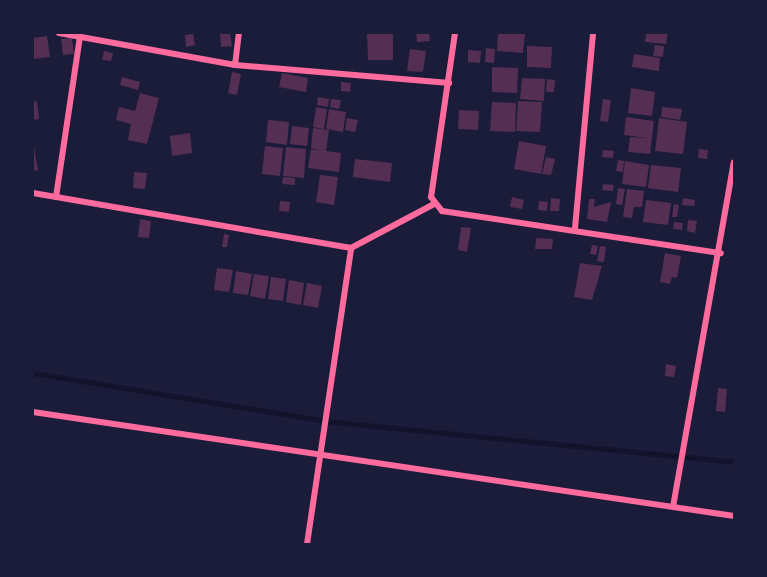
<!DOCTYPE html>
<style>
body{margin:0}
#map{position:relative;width:767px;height:577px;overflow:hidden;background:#1b1b3a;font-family:Arial,sans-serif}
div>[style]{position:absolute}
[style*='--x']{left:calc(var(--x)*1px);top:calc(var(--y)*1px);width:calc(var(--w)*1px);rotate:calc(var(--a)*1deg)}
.stream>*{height:5px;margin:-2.5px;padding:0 2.5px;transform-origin:2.5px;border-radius:2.5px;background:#12122b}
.building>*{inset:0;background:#542f53}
.minor>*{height:6px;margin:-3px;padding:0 3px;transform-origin:3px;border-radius:3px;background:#ff6b9d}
span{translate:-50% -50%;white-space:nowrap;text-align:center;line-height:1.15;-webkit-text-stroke:4.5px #1b1b3a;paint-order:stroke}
.frame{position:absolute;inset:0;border:34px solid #1b1b3a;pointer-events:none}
</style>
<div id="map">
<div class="stream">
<div style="--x:33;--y:373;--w:296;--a:9.3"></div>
<div style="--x:325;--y:421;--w:411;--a:5.7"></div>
</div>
<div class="building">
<div style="clip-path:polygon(220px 33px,230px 33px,232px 46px,221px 47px)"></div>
<div style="clip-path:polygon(367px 33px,393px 33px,393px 60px,368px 60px)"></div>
<div style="clip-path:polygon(416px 33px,429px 33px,430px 41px,417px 42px)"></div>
<div style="clip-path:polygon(498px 33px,525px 33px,523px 53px,497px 51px)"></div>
<div style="clip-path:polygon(646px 33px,668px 33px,666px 44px,645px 42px)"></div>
<div style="clip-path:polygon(193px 34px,195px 45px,186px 47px,185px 35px)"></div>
<div style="clip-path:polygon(47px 36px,50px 57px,33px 59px,33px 38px)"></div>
<div style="clip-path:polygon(72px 38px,74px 54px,63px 55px,61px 39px)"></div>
<div style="clip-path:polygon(655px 45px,664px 46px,663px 57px,653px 56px)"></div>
<div style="clip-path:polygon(527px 46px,552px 47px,551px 68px,527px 67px)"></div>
<div style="clip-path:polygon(486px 48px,495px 49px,494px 63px,485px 62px)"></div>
<div style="clip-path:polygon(410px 49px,426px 51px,423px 72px,407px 71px)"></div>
<div style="clip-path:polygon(468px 50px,481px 51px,480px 63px,468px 62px)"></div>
<div style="clip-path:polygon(104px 51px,113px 53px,111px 61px,102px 60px)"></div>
<div style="clip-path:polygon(634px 54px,660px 58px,659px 71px,632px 67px)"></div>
<div style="clip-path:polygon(492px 67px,518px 68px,517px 93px,492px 92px)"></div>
<div style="clip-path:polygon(232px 72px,241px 74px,237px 95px,228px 93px)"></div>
<div style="clip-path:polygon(282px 73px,308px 78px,306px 92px,279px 87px)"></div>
<div style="clip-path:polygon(122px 77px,140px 82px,138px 90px,120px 85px)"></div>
<div style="clip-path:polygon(522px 78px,545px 79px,544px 101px,520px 99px)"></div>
<div style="clip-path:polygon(547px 79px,555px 80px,554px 92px,546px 92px)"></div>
<div style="clip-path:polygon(341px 82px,351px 83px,350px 92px,341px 91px)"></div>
<div style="clip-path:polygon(631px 88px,655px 92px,652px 116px,628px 113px)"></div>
<div style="clip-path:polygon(140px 93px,159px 98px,147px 144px,128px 140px,131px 124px,116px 120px,119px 107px,135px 111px)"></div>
<div style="clip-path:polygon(318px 97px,329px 99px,328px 107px,317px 105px)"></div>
<div style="clip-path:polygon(331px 99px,341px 100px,339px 109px,330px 107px)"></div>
<div style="clip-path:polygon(603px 99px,611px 100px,608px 122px,600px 121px)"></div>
<div style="clip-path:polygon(37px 101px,39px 119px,33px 120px,33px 102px)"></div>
<div style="clip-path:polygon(518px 101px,542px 102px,540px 132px,516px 131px)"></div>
<div style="clip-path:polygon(492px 102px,516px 103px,515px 132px,490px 131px)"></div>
<div style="clip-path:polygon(316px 107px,327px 109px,324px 129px,313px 127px)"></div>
<div style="clip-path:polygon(662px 107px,682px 109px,680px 120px,661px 117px)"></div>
<div style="clip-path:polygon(329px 109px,346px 112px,343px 132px,326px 129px)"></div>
<div style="clip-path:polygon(459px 110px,479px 111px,478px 130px,458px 129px)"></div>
<div style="clip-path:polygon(626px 117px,654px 121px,650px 154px,628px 152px,630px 137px,648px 138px,624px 135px)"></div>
<div style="clip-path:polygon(347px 118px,358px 120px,355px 132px,345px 130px)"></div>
<div style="clip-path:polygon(659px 118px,687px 122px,683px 154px,655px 151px)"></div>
<div style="clip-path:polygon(268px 120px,289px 122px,287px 145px,266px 142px)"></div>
<div style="clip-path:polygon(292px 126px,309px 128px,307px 146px,290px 144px)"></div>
<div style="clip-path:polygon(313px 128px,329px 130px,326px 151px,341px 153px,339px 172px,308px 168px,311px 149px,323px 151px,311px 148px)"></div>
<div style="clip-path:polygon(190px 133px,192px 153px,172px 156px,170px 136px)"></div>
<div style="clip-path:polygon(33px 141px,38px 170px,33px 171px)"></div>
<div style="clip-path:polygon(519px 141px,546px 146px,541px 174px,514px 169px)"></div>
<div style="clip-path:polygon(265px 146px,283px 148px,280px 176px,262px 174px)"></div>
<div style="clip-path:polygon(286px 147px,306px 149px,304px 178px,283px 176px)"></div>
<div style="clip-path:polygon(699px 149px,708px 150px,707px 159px,698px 158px)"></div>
<div style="clip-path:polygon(603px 150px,614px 151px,613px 158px,602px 157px)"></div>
<div style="clip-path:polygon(546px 157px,555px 159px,551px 175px,542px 174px)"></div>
<div style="clip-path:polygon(355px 159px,392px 163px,390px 182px,353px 177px)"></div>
<div style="clip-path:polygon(618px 160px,624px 161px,623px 172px,616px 171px)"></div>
<div style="clip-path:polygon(625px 161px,649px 165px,646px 187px,622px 184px)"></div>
<div style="clip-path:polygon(651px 165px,681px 168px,678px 192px,648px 188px)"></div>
<div style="clip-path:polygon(134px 172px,147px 173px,145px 189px,133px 188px)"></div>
<div style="clip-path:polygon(320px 175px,338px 177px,334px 205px,316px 202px)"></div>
<div style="clip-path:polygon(283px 177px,295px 178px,295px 185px,282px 184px)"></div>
<div style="clip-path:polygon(603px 184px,614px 185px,613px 191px,602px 190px)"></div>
<div style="clip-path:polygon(618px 188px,625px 189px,622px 205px,616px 204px)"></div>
<div style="clip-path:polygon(627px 189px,644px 191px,642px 207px,634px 207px,632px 218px,623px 217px)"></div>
<div style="clip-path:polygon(512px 197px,524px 200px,522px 209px,510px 207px)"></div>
<div style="clip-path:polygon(551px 198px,560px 199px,559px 211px,550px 211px)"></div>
<div style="clip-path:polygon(683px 198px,695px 200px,694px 206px,682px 205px)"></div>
<div style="clip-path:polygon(589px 199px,595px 199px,594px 207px,611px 202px,607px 222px,587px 219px)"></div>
<div style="clip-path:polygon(646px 200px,671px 203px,668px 225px,643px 222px)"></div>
<div style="clip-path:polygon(280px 201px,290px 202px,289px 212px,279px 211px)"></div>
<div style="clip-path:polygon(539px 201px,548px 202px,547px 211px,538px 210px)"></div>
<div style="clip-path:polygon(674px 204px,679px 205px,677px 217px,672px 217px)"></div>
<div style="clip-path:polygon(140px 219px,151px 221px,149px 238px,138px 237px)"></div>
<div style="clip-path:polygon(688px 220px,697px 221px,695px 233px,687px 231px)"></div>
<div style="clip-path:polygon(674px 222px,683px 223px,682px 230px,673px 229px)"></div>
<div style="clip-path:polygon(461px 227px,471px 228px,467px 252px,458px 250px)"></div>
<div style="clip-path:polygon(224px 234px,229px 235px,227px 247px,222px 247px)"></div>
<div style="clip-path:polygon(536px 238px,553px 239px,552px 249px,535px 249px)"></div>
<div style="clip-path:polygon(592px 245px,598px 246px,596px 255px,590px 254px)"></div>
<div style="clip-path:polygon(600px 246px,606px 247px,604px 262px,597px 261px)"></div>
<div style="clip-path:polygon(665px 253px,681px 256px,677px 278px,672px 277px,670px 284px,660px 282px)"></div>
<div style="clip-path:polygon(580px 263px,602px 266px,592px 300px,574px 297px)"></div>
<div style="clip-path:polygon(217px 268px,233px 270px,229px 292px,214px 290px)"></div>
<div style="clip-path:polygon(236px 271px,252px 274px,248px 295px,233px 293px)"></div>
<div style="clip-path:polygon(254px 274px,269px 276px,265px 299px,250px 296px)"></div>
<div style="clip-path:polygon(271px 277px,286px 279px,283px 301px,268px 299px)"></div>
<div style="clip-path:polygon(289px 280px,304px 283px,301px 305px,286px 302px)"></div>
<div style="clip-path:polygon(307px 283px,322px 286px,318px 308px,303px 305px)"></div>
<div style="clip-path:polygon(666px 364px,676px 366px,674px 377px,665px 376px)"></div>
<div style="clip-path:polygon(718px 388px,727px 389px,725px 412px,716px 411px)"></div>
</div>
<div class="minor">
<div style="--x:59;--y:33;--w:179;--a:10.3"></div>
<div style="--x:235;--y:65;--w:215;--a:4.8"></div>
<div style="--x:455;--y:33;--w:166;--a:98.3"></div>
<div style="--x:431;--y:197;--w:18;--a:52"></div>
<div style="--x:442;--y:211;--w:282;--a:8.6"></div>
<div style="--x:235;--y:65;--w:32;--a:-83"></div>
<div style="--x:33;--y:193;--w:323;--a:9.8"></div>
<div style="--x:56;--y:197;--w:162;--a:-81.5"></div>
<div style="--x:575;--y:228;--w:196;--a:-84.7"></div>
<div style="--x:33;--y:412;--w:709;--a:8.44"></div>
<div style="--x:673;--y:507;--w:350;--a:-80"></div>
<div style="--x:307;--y:544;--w:299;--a:-81.5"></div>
<div style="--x:351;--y:248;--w:94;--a:-27.9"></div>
</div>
<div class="frame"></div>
</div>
